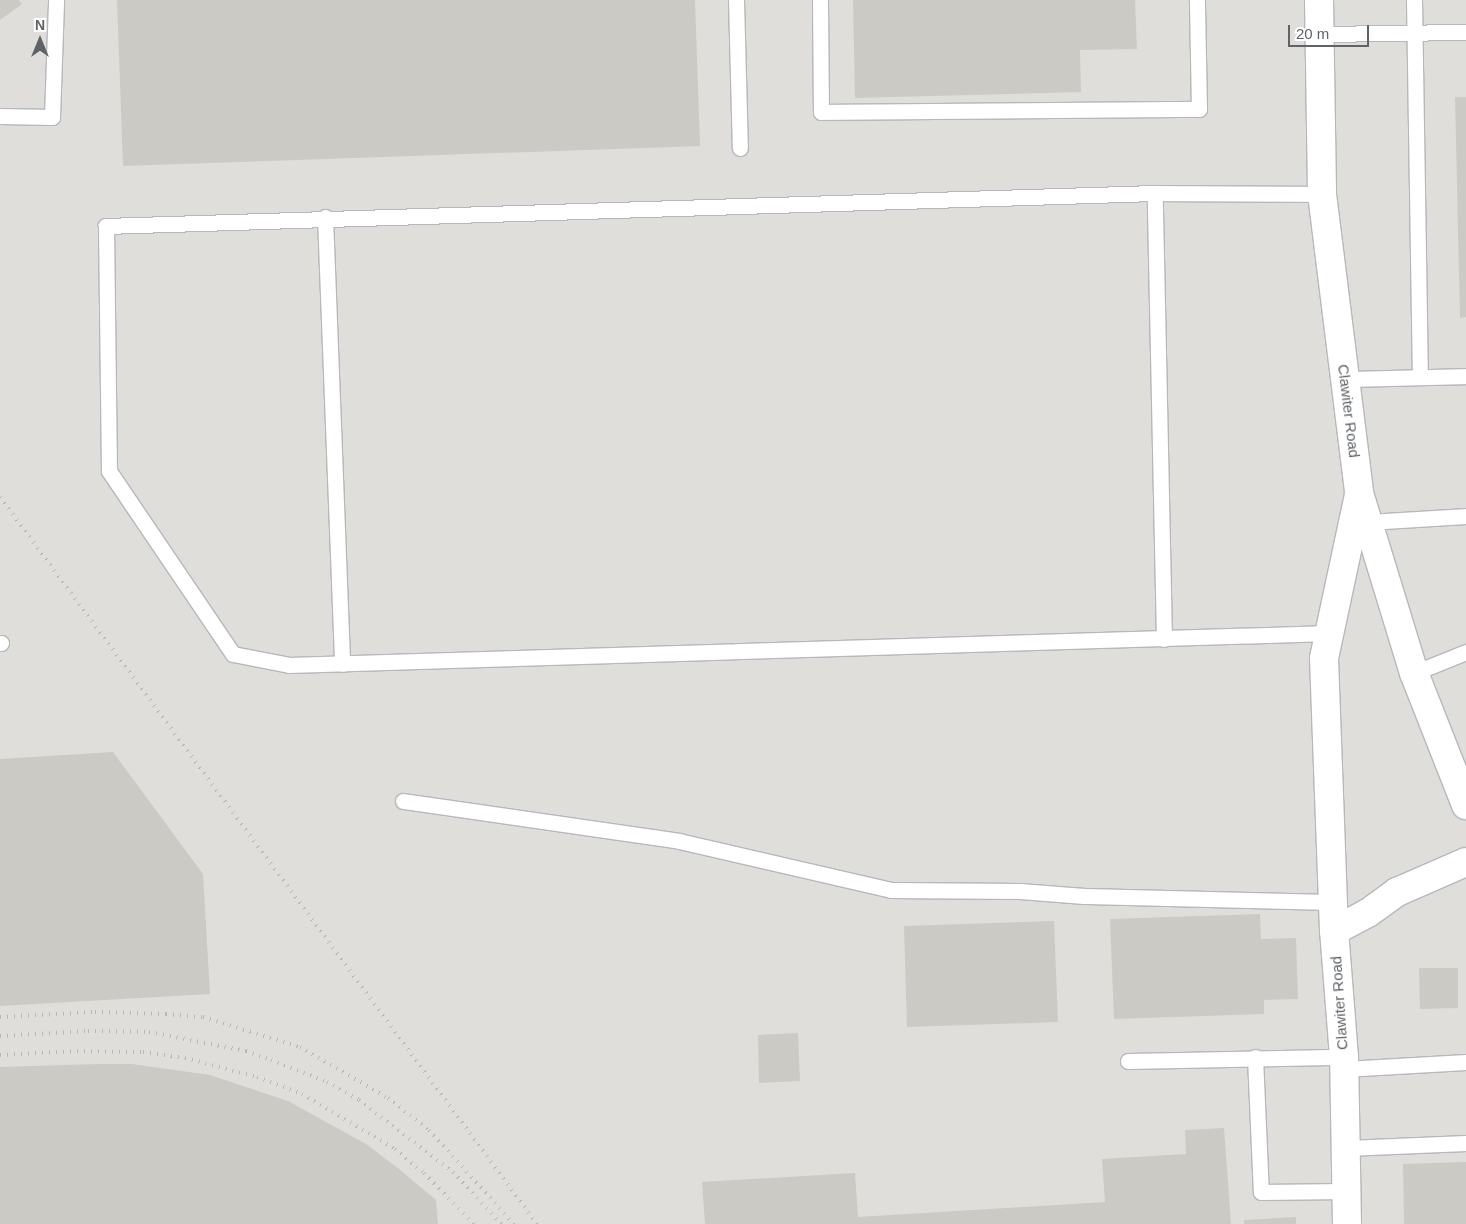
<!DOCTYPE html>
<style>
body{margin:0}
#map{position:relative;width:1466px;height:1224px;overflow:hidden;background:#f1efe8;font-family:Arial,sans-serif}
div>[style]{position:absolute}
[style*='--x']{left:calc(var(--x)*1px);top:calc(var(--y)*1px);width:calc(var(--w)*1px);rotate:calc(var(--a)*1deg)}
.industrial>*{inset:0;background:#e0deda}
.building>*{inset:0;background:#cccac5}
.roads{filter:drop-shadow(1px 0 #b5b8bc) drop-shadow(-1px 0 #b5b8bc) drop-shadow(0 1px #b5b8bc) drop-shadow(0 -1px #b5b8bc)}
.service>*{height:15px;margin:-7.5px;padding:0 7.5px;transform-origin:7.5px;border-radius:7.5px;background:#fff}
.tertiary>*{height:28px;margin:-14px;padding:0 14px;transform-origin:14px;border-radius:14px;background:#fff}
.secondary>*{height:28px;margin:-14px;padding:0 14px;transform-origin:14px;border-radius:14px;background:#fff}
.rail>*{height:4px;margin-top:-2px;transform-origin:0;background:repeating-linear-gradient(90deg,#b6b7b8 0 1px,transparent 0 7px)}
span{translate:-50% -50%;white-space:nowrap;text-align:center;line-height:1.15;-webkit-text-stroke:4px #fff;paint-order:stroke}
.street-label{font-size:15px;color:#5f6368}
.north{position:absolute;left:15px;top:15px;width:50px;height:50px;-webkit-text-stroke:4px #fff;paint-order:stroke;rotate:0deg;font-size:14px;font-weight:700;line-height:20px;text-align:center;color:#5f6368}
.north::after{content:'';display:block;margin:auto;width:18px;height:22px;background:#5f6368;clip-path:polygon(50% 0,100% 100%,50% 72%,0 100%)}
.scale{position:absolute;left:1288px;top:25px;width:81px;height:22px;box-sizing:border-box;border:2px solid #5f6368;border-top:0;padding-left:6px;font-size:15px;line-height:18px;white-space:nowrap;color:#5f6368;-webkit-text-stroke:4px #fff;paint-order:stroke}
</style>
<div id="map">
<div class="industrial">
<div style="clip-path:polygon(0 0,1466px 0,1466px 1224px,0 1224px)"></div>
</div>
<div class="building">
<div style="clip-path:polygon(0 0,19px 0,22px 4px,0 20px)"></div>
<div style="clip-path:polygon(117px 0,695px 0,700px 146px,123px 166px)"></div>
<div style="clip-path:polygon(853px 0,1135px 0,1137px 49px,1080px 50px,1081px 92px,855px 98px)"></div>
<div style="clip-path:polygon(1455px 97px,1466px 97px,1466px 317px,1460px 318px)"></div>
<div style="clip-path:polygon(113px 752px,203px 874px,210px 994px,0 1006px,0 759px)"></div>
<div style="clip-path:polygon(1260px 914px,1261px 939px,1296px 938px,1298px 999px,1264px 1000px,1264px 1014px,1114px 1019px,1110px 919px)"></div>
<div style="clip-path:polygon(1054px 921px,1058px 1022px,907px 1027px,904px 926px)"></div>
<div style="clip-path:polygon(1419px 968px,1458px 968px,1458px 1008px,1420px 1009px)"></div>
<div style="clip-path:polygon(798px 1033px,800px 1081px,759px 1083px,758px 1035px)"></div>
<div style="clip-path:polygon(97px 1064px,132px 1064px,210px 1075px,288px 1101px,366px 1144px,399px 1169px,436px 1200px,438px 1224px,0 1224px,0 1067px)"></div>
<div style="clip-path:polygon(1224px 1128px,1231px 1224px,705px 1224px,702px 1182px,855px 1173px,858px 1217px,1105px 1202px,1102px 1159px,1186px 1154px,1185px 1130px)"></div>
<div style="clip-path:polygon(1466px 1162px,1466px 1224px,1404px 1224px,1403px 1164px)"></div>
<div style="clip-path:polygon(1296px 1217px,1296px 1224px,1244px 1224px,1244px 1220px)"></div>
</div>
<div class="roads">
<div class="service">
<div style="--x:736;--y:0;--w:148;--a:88.5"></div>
<div style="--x:820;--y:0;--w:112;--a:89.5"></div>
<div style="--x:821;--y:112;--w:378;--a:-0.5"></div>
<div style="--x:1199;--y:109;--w:109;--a:-91.1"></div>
<div style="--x:1414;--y:0;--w:377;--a:89.1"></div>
<div style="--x:1320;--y:34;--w:146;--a:-0.8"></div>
<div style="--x:0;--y:116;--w:52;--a:1.1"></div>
<div style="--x:52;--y:117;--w:117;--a:-88"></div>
<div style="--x:1155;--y:193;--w:1050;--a:178.2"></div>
<div style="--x:106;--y:226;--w:245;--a:89.3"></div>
<div style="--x:109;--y:471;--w:221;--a:55.9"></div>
<div style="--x:233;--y:654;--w:57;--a:11.1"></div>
<div style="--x:289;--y:665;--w:1041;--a:-1.76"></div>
<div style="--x:325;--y:217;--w:447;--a:87.8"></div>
<div style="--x:1345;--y:379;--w:121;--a:-1.4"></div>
<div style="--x:1367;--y:522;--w:99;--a:-3.5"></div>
<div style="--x:1164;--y:639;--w:446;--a:-91.2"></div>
<div style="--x:1155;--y:193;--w:167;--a:0.3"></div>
<div style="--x:0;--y:643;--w:1;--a:0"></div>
<div style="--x:1414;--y:673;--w:56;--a:-22"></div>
<div style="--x:403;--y:801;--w:279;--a:8.2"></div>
<div style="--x:679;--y:841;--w:218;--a:13"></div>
<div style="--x:891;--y:890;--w:129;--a:0.4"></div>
<div style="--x:1020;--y:891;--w:64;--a:4.5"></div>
<div style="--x:1084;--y:896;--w:249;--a:1.4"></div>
<div style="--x:1255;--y:1057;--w:135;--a:87.5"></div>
<div style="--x:1261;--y:1192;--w:85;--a:-0.7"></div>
<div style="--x:1128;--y:1061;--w:216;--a:-1.1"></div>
<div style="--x:1344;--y:1069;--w:122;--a:-3.3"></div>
<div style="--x:1346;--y:1148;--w:120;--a:-2.4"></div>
</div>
<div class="tertiary">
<div style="--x:1347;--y:1224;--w:167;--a:-91"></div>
<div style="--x:1344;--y:1057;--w:126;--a:-94.5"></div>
<div style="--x:1334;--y:931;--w:38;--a:-28"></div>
<div style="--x:1368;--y:913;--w:36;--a:-36"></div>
<div style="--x:1397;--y:892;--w:75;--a:-23.5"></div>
</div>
<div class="secondary">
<div style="--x:1319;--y:0;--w:194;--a:89.1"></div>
<div style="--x:1322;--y:194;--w:301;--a:82.9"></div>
<div style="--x:1359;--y:493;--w:188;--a:73"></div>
<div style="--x:1414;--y:673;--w:142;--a:68.5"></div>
<div style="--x:1334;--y:931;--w:273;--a:-92.1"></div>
<div style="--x:1324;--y:658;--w:162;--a:-77.9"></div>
</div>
</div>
<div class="rail">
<div style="--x:0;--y:497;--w:904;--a:53.55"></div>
<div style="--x:0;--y:1017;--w:95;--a:-3"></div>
<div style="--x:95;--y:1012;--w:71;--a:1.6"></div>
<div style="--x:166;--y:1014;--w:37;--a:5"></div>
<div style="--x:203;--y:1017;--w:102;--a:17.2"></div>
<div style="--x:300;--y:1047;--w:102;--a:30.1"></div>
<div style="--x:388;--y:1098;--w:52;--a:38"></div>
<div style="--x:429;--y:1130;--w:127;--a:47.9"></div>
<div style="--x:0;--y:1036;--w:88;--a:-3.3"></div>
<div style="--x:88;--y:1031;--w:61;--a:0.9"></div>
<div style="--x:149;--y:1032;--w:99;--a:11.1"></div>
<div style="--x:246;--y:1051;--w:27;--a:20"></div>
<div style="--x:271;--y:1060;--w:60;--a:21.4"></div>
<div style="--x:327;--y:1082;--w:37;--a:29"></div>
<div style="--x:359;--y:1100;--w:118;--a:37.5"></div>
<div style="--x:453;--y:1172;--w:71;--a:47.3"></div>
<div style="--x:0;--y:1055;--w:77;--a:-3"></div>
<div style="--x:77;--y:1051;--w:66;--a:0.9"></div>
<div style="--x:143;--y:1052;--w:42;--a:8.1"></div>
<div style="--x:185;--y:1058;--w:74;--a:14.8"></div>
<div style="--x:257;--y:1077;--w:48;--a:20.7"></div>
<div style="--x:302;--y:1094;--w:108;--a:30.6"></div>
<div style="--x:395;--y:1149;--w:38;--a:40"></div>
<div style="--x:424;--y:1173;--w:71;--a:45.6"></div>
</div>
<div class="street-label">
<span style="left:1349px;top:411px;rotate:83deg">Clawiter Road</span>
<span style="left:1339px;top:1003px;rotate:-94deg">Clawiter Road</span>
</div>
<div class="north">N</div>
<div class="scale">20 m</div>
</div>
